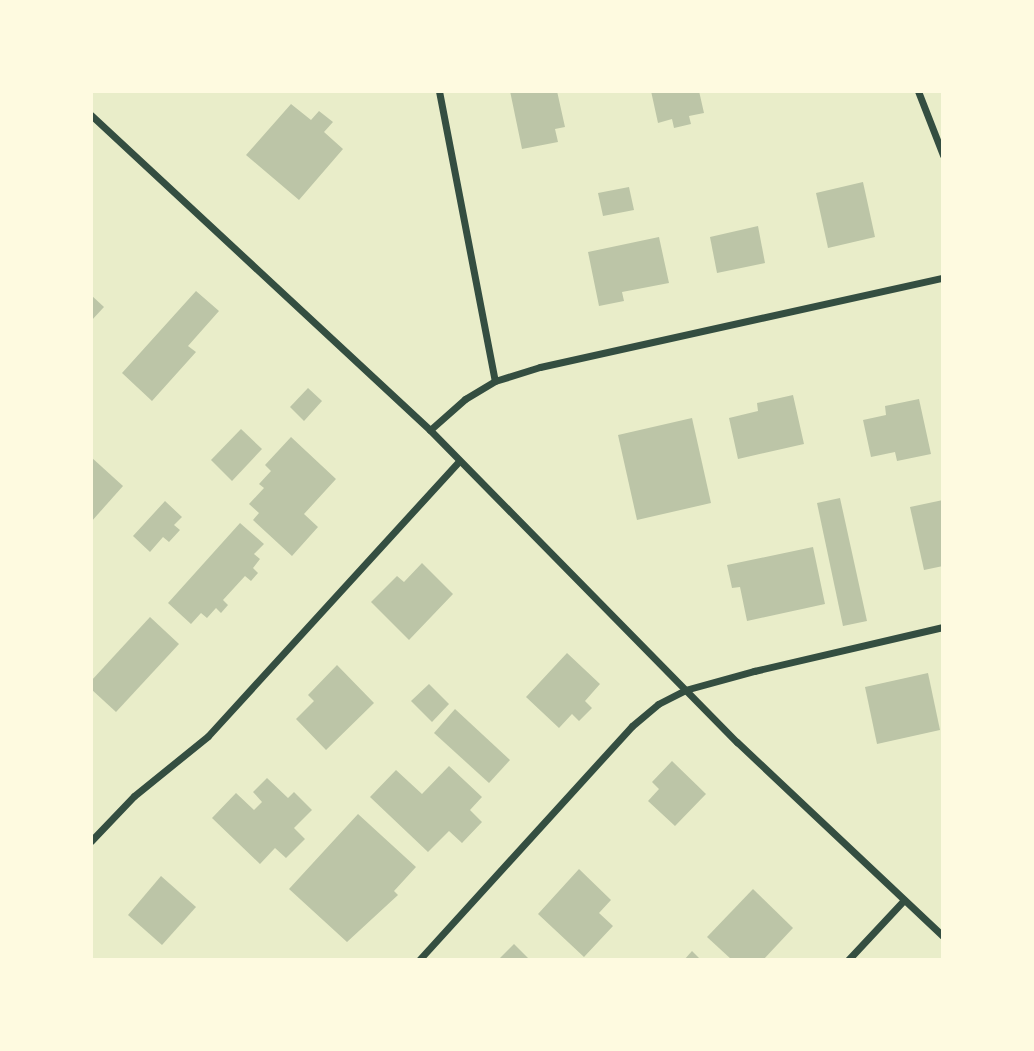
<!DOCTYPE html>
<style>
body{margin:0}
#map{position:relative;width:1034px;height:1051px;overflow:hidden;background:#e9edc9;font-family:Raleway,sans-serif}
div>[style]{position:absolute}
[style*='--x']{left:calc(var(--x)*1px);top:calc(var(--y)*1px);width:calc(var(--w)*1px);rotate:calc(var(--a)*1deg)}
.building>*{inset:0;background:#bcc5a7}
.minor>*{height:7px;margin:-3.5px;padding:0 3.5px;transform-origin:3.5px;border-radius:3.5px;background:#344e41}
span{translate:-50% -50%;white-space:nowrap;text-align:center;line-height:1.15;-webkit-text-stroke:5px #fefae0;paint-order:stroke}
.frame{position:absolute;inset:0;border:93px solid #fefae0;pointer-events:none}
</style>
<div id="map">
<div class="building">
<div style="clip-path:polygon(510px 91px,557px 91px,565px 127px,555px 129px,558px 142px,522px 149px)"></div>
<div style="clip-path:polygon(651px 91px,699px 91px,704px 113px,689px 116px,691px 124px,674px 128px,672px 119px,658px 123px)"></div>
<div style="clip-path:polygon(291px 104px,311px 120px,319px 111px,333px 122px,324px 132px,343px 149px,299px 200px,246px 155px)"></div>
<div style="clip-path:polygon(863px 182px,875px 237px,828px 248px,816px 193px)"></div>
<div style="clip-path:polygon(629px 187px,634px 210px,603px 216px,598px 193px)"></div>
<div style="clip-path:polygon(758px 226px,765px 263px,717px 273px,710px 237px)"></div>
<div style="clip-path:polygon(659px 237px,669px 283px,622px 292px,624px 301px,599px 306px,588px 252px)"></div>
<div style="clip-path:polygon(196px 291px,219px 311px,188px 346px,196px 352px,152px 401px,122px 373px)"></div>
<div style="clip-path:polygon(91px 295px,104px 307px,91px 321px)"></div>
<div style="clip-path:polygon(308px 388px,322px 401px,304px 421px,290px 407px)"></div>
<div style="clip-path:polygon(793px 395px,804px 444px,738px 459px,729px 418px,758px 411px,757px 403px)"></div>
<div style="clip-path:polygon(919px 399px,931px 454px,897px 461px,895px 452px,871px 457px,863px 420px,886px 415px,885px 406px)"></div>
<div style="clip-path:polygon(692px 418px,711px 503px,637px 520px,618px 435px)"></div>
<div style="clip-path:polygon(241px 429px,262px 449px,232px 481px,211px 460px)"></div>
<div style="clip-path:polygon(291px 437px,336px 479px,304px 514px,318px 527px,292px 556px,253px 520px,259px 513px,249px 504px,264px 488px,259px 484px,271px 471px,265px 465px)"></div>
<div style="clip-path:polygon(91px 457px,123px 486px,91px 522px)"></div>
<div style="clip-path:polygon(840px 498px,867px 621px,843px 626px,817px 503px)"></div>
<div style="clip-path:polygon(943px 500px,943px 566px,924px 570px,910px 507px)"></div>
<div style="clip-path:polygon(165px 501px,182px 517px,174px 525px,180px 530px,169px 542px,163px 537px,150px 552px,133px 536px)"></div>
<div style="clip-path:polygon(240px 523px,264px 544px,254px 554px,260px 559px,253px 568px,258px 573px,251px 581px,245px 576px,223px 600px,228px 605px,221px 613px,216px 608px,207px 618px,201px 613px,191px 624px,168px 603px)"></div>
<div style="clip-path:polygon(813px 547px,825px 604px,747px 621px,740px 587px,732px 588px,727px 565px)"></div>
<div style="clip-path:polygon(422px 563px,453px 594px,409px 640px,371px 602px,397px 576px,404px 582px)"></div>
<div style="clip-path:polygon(150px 617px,179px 644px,116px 712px,91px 689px,91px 681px)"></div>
<div style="clip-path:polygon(567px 653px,600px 684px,585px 701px,592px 708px,579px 721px,572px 714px,559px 728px,526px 697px)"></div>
<div style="clip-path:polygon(337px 665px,374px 703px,326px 750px,296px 719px,314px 701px,308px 695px)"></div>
<div style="clip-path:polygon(928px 673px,940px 730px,877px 744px,865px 687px)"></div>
<div style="clip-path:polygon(429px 684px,449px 704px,432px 722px,411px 701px)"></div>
<div style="clip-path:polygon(455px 709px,510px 760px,489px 783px,434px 733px)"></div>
<div style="clip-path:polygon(672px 761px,706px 794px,675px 826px,648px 801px,659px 789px,652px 782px)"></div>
<div style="clip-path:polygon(449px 766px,482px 797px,470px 810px,482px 822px,462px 843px,449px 831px,428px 852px,370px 797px,396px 770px,422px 794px)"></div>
<div style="clip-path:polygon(267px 778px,288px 798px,294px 792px,312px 810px,294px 828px,305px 839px,286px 858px,275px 848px,260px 864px,212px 818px,236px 793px,254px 810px,262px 802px,253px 792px)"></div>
<div style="clip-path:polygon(358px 814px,416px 867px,394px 891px,398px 895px,347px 942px,289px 889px)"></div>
<div style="clip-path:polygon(579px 869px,611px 900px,599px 913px,613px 926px,584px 957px,538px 914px)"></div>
<div style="clip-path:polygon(161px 876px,196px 907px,162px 945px,128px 915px)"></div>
<div style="clip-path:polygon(753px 889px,793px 928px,763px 960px,732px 960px,707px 937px)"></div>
<div style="clip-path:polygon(514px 944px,530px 960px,498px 960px)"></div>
<div style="clip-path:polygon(692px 951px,701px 960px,684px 960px)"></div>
</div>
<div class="minor">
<div style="--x:439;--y:91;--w:295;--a:79.1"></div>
<div style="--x:918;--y:91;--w:69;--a:68.7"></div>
<div style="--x:91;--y:115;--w:463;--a:42.9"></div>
<div style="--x:430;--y:430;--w:438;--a:45.5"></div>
<div style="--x:737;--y:742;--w:283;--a:43.3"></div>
<div style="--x:430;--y:430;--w:47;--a:-41.5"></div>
<div style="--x:465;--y:399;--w:35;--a:-31"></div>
<div style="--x:495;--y:381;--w:47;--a:-17.3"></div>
<div style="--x:540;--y:367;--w:413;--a:-12.5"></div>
<div style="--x:91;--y:841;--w:62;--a:-46.3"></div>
<div style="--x:134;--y:796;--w:95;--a:-39"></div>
<div style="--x:208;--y:736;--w:371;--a:-47.6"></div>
<div style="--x:419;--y:960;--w:316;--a:-47.7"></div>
<div style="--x:632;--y:726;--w:34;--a:-40"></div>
<div style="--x:658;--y:704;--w:30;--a:-27"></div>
<div style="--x:685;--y:690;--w:72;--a:-15.4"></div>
<div style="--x:754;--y:671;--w:194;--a:-13.1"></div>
<div style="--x:848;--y:960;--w:82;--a:-47"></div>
</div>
<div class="frame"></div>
</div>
